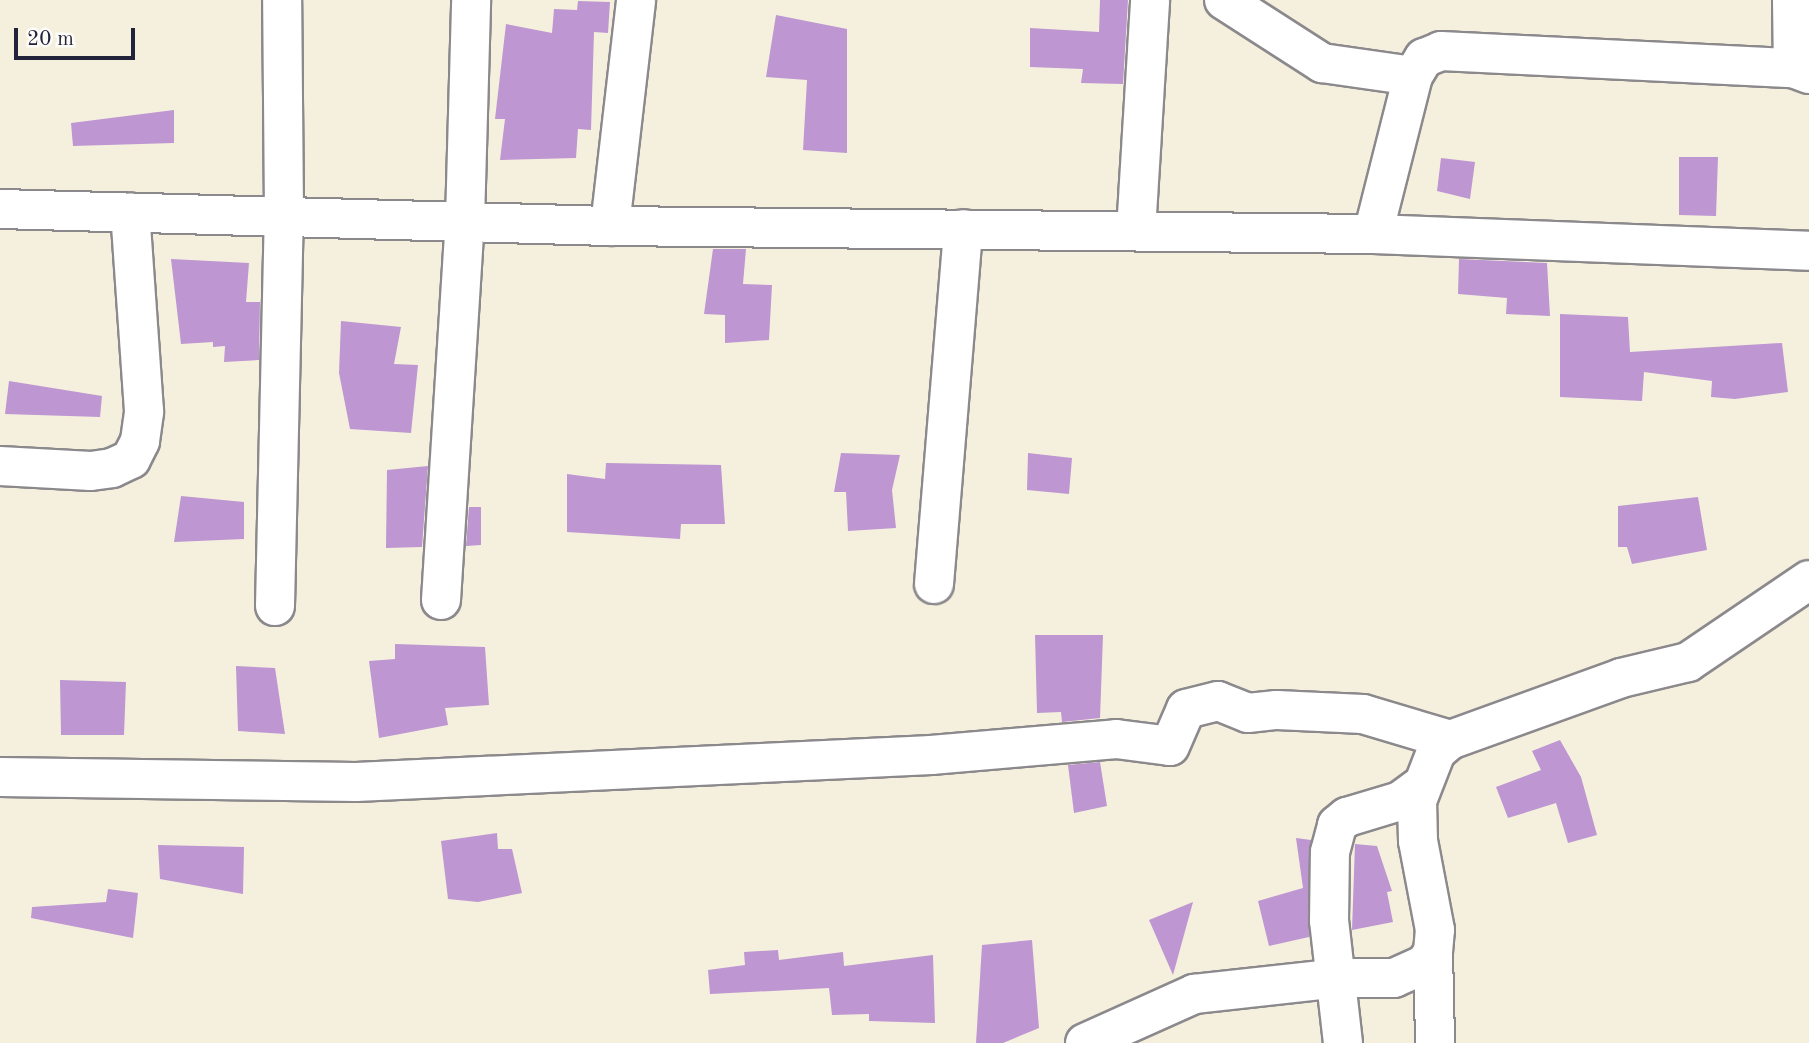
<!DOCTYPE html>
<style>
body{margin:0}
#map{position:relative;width:1809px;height:1043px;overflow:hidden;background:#f5f0de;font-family:"Old Standard TT",serif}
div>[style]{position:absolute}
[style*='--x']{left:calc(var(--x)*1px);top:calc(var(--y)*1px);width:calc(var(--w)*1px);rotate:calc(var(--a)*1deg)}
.building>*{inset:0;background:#bd96d2}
.roads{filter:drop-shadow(2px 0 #8c898c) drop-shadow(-2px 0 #8c898c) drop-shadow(0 2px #8c898c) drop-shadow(0 -2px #8c898c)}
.street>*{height:38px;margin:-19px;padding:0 19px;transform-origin:19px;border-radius:19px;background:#fff}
span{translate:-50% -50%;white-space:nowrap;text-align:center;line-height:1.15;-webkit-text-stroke:7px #fdfcf7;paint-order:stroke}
.scale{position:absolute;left:14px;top:28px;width:121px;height:32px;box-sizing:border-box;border:4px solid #22223b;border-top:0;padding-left:9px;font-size:21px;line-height:24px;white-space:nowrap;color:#22223b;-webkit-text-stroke:5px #fdfcf7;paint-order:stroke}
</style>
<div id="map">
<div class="building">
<div style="clip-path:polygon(1100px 0,1128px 0,1123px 84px,1081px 83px,1083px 69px,1030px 67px,1030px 28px,1099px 32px)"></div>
<div style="clip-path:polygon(578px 1px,610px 2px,608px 33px,594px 32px,591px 130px,578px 129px,576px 158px,500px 160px,505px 119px,495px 119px,506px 24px,552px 33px,554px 9px,577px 10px)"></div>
<div style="clip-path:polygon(776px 15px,847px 29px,847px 153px,803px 150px,807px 80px,766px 77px)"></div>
<div style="clip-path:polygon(174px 110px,174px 143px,73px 146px,71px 123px)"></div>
<div style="clip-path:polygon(1679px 157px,1718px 157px,1716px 216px,1679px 215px)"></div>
<div style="clip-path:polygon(1441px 158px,1475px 162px,1470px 199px,1437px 191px)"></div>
<div style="clip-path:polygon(713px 249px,746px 249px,743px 284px,772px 285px,769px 340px,725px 343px,725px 315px,704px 314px)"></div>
<div style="clip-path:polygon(171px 259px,249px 263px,246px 302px,260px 302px,259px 360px,224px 362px,225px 346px,213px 347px,213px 342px,181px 344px)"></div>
<div style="clip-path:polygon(1459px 259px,1547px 263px,1550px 316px,1506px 314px,1507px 298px,1458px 294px)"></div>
<div style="clip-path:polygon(1560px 314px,1628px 317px,1630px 352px,1782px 343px,1788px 392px,1735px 399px,1711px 397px,1712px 381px,1644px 372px,1642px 401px,1560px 397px)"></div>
<div style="clip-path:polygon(341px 321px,401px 327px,394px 364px,418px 365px,411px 433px,350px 429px,339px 373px)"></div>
<div style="clip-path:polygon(9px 381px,102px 396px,100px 417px,5px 414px)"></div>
<div style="clip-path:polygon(841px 453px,900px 455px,892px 490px,896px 528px,848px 531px,846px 492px,834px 492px)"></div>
<div style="clip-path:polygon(1028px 453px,1072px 458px,1069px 494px,1027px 490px)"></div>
<div style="clip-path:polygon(606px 463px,721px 465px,725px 524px,681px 524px,680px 539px,567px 532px,567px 474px,605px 479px)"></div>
<div style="clip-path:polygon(428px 466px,422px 547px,386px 548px,387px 470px)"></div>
<div style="clip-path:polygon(181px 496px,244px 502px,244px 539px,174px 542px)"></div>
<div style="clip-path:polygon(1698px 497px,1707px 550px,1632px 564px,1627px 547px,1618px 547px,1618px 506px)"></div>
<div style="clip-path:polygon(469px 507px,481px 507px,481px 545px,466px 546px)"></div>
<div style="clip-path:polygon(1035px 635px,1103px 635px,1100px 718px,1062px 722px,1061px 712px,1037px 713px)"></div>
<div style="clip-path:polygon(395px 644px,485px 647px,489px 705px,445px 708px,448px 725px,379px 738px,369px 661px,395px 659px)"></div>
<div style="clip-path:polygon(236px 666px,275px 668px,285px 734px,238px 731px)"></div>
<div style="clip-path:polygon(60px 680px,126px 682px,124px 735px,61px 735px)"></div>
<div style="clip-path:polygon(1560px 740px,1581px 777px,1597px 835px,1568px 843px,1556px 803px,1508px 818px,1496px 787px,1541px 770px,1532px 751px)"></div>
<div style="clip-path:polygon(1100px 762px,1107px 806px,1074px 813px,1068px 765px)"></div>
<div style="clip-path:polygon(497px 833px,498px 849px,512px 849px,522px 893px,478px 902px,448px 899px,441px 841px)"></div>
<div style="clip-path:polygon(1296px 838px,1311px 840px,1309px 937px,1269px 946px,1258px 901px,1303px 888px)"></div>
<div style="clip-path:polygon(1355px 844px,1377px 846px,1392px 891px,1387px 892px,1393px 922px,1352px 930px)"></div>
<div style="clip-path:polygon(158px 845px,244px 847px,243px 894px,160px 879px)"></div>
<div style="clip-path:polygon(108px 889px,138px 893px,133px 938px,31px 918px,32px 907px,106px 902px)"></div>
<div style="clip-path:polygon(1193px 902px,1173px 975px,1149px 920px)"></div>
<div style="clip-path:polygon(1032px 940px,1039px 1028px,1003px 1043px,976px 1043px,982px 945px)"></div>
<div style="clip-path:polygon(778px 950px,779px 960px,843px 952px,844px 966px,933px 955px,935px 1023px,869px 1021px,869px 1014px,832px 1015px,829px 988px,710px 994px,708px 970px,745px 965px,744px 952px)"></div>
</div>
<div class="roads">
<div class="street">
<div style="--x:1224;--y:0;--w:117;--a:32.7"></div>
<div style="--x:1322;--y:63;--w:92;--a:8.1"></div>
<div style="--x:1792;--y:0;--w:68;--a:89.2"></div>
<div style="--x:0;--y:209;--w:610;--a:1.6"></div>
<div style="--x:610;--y:226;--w:763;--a:0.6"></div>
<div style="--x:1373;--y:234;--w:436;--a:2.2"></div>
<div style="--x:610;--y:226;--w:227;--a:-83.4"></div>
<div style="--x:1136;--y:231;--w:231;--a:-86.5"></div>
<div style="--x:1373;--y:234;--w:163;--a:-75.8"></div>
<div style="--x:1413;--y:76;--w:21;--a:-59"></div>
<div style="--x:1424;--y:58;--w:18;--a:-22"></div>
<div style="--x:1441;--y:51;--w:352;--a:2.8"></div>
<div style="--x:1793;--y:68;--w:17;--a:21"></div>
<div style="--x:0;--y:466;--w:91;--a:3.1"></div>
<div style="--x:91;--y:471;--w:21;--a:-8"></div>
<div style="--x:112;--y:468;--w:21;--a:-25"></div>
<div style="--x:131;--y:459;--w:20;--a:-63"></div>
<div style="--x:140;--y:441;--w:30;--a:-82"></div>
<div style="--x:144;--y:411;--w:199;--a:-94"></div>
<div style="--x:934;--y:584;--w:356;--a:-85.3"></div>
<div style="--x:441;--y:600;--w:380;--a:-86.4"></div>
<div style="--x:465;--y:221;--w:221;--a:-88.4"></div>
<div style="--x:275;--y:606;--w:393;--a:-88.7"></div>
<div style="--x:284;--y:213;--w:213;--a:-90.5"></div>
<div style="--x:0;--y:777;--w:356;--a:0.8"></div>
<div style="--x:356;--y:782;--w:576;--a:-2.69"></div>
<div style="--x:931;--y:755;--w:186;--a:-4.9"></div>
<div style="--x:1116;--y:739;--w:54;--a:7.4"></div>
<div style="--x:1170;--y:746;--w:40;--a:-66.6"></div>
<div style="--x:1186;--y:709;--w:33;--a:-14"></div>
<div style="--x:1218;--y:701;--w:32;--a:22"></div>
<div style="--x:1248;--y:713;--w:29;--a:-6"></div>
<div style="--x:1277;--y:710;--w:86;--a:2.7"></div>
<div style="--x:1363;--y:714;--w:91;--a:16.6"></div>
<div style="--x:1433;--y:952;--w:91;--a:88.7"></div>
<div style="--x:1085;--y:1043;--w:120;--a:-24.2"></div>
<div style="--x:1194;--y:994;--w:145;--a:-6.3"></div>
<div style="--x:1338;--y:978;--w:56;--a:0"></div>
<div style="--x:1394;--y:978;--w:34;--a:-24"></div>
<div style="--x:1425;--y:964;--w:14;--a:-56"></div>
<div style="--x:1433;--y:952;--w:22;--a:-85"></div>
<div style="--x:1435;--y:930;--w:91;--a:-100.8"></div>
<div style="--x:1418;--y:841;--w:40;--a:-91.4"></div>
<div style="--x:1417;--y:801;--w:53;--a:-68.8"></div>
<div style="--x:1436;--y:752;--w:18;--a:-41"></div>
<div style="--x:1450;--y:740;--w:182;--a:-19.9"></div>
<div style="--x:1621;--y:678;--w:69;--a:-13.4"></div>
<div style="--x:1688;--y:662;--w:146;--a:-34.1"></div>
<div style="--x:1343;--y:1043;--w:123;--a:-96.5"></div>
<div style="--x:1329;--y:921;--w:69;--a:-89.2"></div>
<div style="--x:1330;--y:852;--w:28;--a:-75"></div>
<div style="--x:1337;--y:825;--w:13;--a:-39"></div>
<div style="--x:1347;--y:817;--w:55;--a:-16.8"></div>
<div style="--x:1400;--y:801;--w:24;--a:-36"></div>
</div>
</div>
<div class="scale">20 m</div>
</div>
